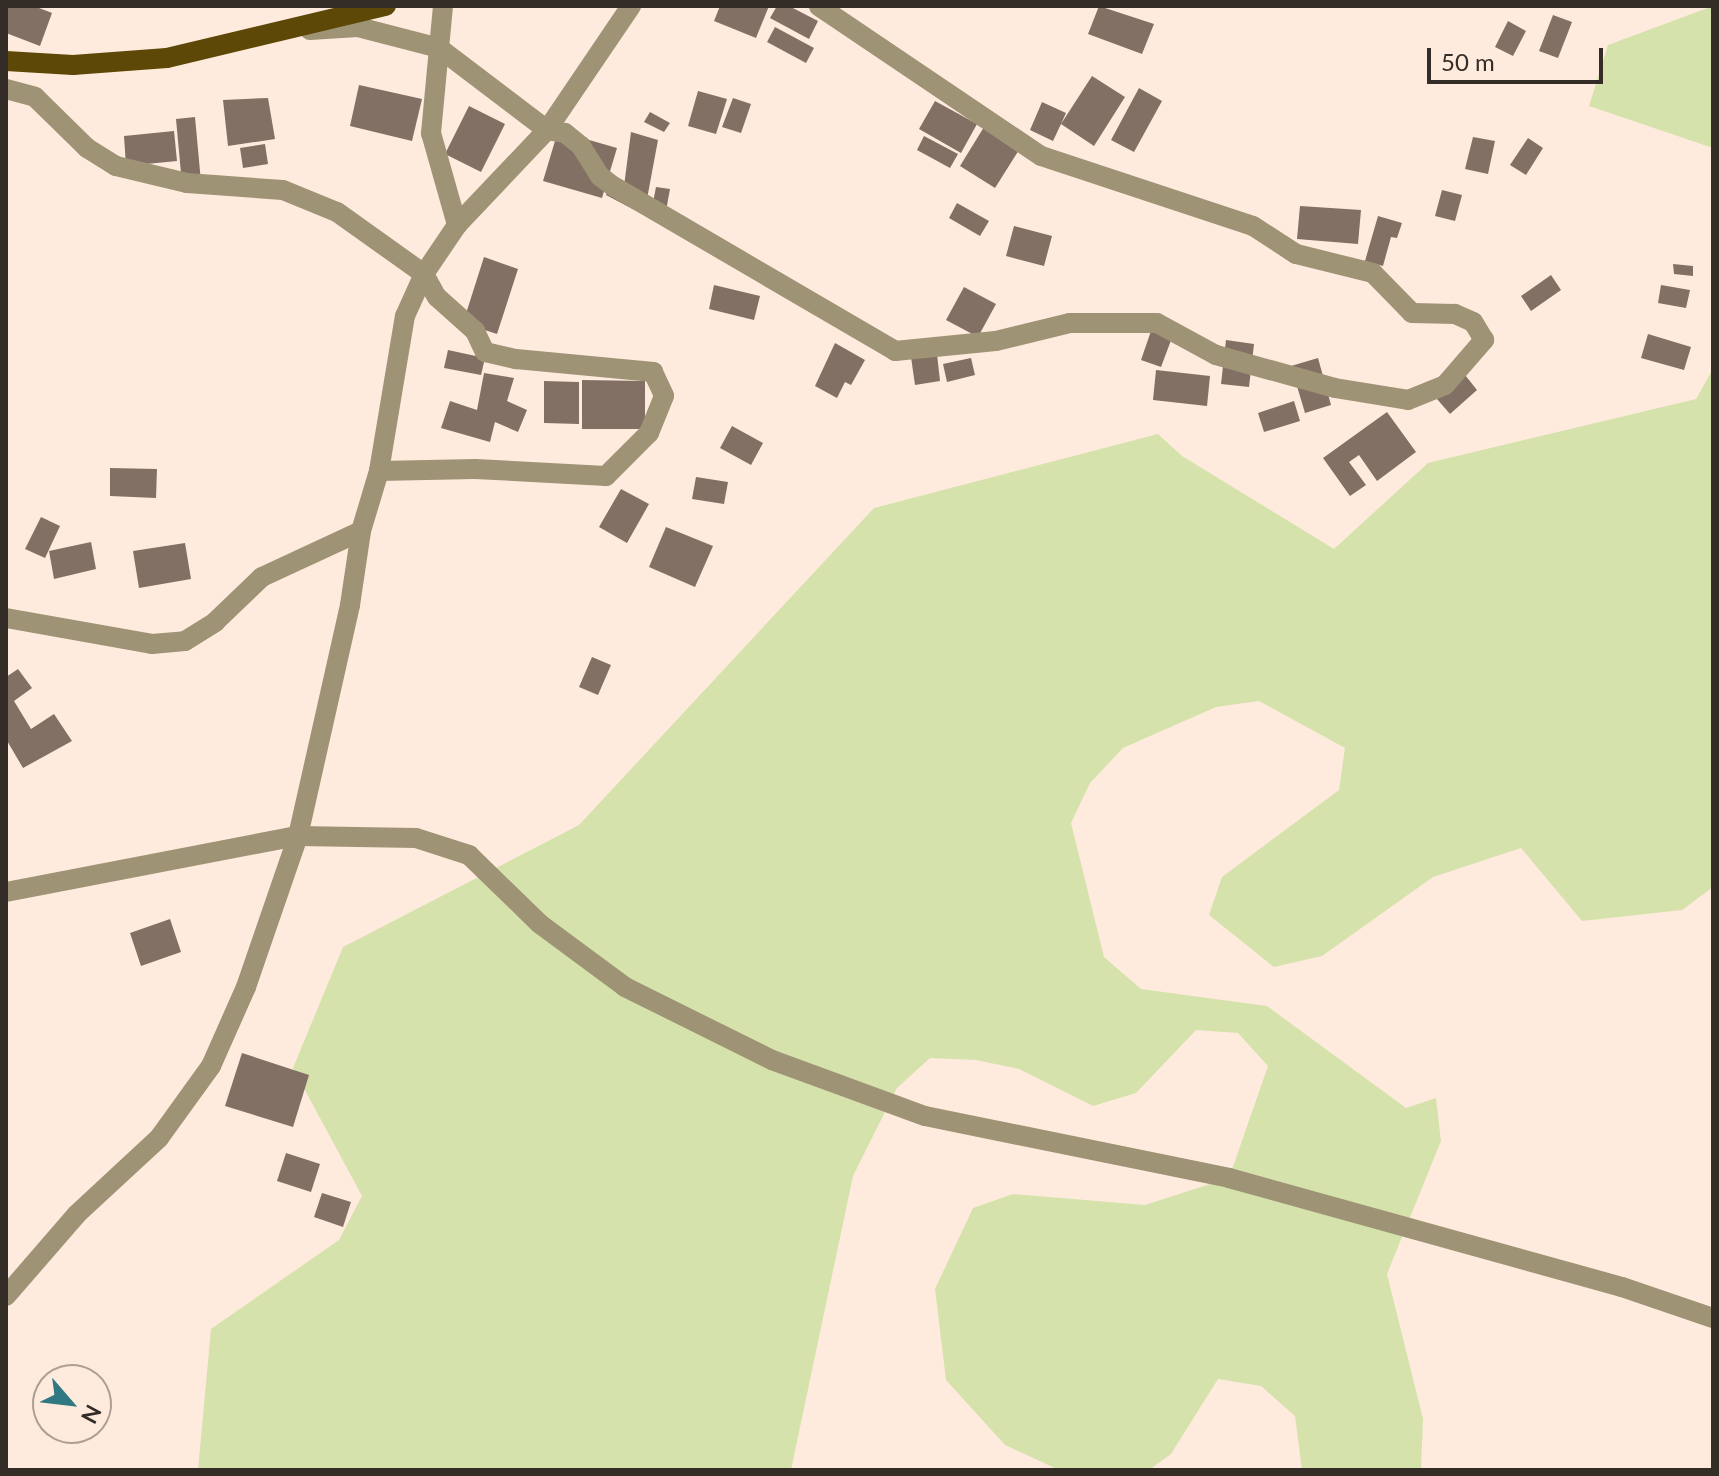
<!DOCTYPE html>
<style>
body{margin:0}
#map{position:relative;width:1719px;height:1476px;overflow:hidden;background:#ffebdd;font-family:Lato,sans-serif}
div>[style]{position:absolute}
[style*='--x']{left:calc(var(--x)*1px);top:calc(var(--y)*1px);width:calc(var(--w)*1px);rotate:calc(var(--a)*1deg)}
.green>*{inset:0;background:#d5e2ac}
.building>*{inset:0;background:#827064}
.minor>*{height:20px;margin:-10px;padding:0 10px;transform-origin:10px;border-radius:10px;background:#9f9376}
.major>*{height:20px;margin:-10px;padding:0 10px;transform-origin:10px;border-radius:10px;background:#5d4807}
span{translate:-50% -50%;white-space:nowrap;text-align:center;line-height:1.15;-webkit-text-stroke:8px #ffebdd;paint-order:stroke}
.frame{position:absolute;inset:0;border:8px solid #342c27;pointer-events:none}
.north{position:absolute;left:32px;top:1364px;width:80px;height:80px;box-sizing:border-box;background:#ffebdd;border:2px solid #ae9f94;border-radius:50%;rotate:118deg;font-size:22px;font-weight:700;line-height:32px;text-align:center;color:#342c27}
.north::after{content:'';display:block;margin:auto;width:28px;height:36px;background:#317982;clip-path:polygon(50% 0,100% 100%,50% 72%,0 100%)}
.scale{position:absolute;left:1427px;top:48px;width:176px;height:36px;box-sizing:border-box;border:4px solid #342c27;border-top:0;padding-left:10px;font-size:24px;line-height:28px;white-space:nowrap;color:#342c27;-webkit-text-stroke:6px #ffebdd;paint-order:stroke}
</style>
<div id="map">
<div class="green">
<div style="clip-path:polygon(1713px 6px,1713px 148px,1589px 106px,1608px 45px)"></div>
<div style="clip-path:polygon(1713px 369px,1713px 887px,1682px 910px,1582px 921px,1521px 848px,1433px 877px,1322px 956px,1274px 967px,1209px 915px,1222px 877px,1339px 790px,1345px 748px,1259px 701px,1216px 707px,1123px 748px,1090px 783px,1071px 823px,1104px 957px,1141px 989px,1267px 1006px,1406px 1108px,1436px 1098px,1441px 1141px,1387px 1274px,1423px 1419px,1421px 1470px,1302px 1470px,1295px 1416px,1261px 1386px,1218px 1379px,1171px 1454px,1149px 1470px,1059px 1470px,1005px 1445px,946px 1380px,935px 1289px,973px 1208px,1013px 1194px,1145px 1205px,1229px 1178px,1268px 1066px,1238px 1033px,1196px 1030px,1136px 1093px,1093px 1106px,1019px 1069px,976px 1060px,930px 1058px,897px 1088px,853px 1176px,791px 1470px,198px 1470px,211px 1329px,339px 1240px,362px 1196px,293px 1068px,343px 947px,579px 825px,874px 508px,1158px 434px,1182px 456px,1334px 549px,1428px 463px,1696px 399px)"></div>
</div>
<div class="building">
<div style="clip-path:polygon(6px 6px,34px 6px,52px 13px,40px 46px,6px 33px)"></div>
<div style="clip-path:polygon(720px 6px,769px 6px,756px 38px,714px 21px)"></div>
<div style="clip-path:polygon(777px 6px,789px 6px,818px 21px,809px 39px,770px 18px)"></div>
<div style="clip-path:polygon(1099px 6px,1154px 24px,1142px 54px,1088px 34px)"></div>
<div style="clip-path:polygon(1553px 15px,1572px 22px,1558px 58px,1539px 51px)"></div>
<div style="clip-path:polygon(1508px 21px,1526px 31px,1513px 56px,1495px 47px)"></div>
<div style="clip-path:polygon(775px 27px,814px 48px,806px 63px,767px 42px)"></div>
<div style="clip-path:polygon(1092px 76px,1125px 97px,1094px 146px,1061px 124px,1053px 141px,1030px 130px,1042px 102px,1066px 113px,1061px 124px)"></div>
<div style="clip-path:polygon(359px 85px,422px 99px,412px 141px,350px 126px)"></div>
<div style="clip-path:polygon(1139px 88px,1162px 101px,1134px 152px,1111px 140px)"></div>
<div style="clip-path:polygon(698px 91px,727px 99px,716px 134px,688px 126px)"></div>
<div style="clip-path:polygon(268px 98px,275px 139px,228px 146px,223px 100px)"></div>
<div style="clip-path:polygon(733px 98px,751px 104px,741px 133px,722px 127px)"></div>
<div style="clip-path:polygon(935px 101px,977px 124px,961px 153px,919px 129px)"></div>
<div style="clip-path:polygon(469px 106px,505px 124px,481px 172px,445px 154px)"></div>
<div style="clip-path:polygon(650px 112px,670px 123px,664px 132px,644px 122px)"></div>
<div style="clip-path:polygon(195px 117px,201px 182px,182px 184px,176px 119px)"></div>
<div style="clip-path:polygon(984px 127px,1019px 150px,995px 188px,960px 166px)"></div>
<div style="clip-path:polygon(174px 131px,177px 161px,126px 166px,124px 136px)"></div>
<div style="clip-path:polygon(558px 131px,617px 148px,602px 198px,543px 181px)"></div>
<div style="clip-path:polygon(631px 132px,658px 140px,644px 215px,606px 195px,612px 180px,624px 186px)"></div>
<div style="clip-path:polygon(924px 136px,958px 154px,950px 168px,917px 150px)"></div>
<div style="clip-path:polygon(1473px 137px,1495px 141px,1488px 174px,1465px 169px)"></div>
<div style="clip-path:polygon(1528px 138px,1543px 148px,1526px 175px,1510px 165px)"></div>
<div style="clip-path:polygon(265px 144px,268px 164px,243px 168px,240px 148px)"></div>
<div style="clip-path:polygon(656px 187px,670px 189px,665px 216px,651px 213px)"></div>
<div style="clip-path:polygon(1442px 190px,1462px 195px,1455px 221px,1435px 216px)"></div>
<div style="clip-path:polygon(957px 203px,989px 221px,980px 236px,949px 218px)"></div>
<div style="clip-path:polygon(1300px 206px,1361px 210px,1358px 244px,1297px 239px)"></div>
<div style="clip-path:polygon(1378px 216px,1402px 223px,1397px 238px,1391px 237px,1383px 266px,1365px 261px)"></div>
<div style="clip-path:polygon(1014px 226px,1052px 236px,1044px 266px,1006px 256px)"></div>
<div style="clip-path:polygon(484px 257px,518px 269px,497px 334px,463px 323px)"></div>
<div style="clip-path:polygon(1673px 264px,1693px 266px,1693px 276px,1674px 274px)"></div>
<div style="clip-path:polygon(1551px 275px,1561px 290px,1531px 311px,1521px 296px)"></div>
<div style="clip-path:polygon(714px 285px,760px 296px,754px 320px,709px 309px)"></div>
<div style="clip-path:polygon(1661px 285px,1690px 290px,1686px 308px,1658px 303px)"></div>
<div style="clip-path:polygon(964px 287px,996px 304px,978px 337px,946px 320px)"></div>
<div style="clip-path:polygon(1152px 328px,1173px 335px,1161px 367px,1141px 360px)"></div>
<div style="clip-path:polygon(1648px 334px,1691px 347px,1684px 370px,1641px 358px)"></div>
<div style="clip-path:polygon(1226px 340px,1254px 344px,1249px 387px,1221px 384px)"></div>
<div style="clip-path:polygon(835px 343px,865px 360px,851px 385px,845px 382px,837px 398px,815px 386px)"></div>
<div style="clip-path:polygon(448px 350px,485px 358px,481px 375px,444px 368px)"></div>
<div style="clip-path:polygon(937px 354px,940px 381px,915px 385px,911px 357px)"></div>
<div style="clip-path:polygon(971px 358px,975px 375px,947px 382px,943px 364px)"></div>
<div style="clip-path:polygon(1318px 358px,1331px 405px,1305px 413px,1291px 366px)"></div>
<div style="clip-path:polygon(1156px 370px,1210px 376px,1207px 406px,1153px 400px)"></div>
<div style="clip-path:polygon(484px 373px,514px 378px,507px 401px,527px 410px,518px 432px,495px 422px,490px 442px,441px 428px,450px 401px,477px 410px)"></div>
<div style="clip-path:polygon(1465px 375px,1477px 390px,1450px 414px,1437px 399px)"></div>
<div style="clip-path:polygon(582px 380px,645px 381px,645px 429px,582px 429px)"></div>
<div style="clip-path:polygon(544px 381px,579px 382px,579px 424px,544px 423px)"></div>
<div style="clip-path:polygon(1294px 401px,1300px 421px,1264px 432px,1258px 413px)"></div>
<div style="clip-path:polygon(1387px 412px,1416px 452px,1377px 481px,1359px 455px,1349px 462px,1366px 485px,1350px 496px,1323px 458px)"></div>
<div style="clip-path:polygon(732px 426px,763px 443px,751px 465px,720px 448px)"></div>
<div style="clip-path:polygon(110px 468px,157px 469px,156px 498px,110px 496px)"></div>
<div style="clip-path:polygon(696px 477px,728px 482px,724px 504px,692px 499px)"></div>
<div style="clip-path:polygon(621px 489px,649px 504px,627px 543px,599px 527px)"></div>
<div style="clip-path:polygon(41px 517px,60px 526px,45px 558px,25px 549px)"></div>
<div style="clip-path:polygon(666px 527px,713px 546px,695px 587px,649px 567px)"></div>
<div style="clip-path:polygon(91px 542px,96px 569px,54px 579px,49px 551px)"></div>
<div style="clip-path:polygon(185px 543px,191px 579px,139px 588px,133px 551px)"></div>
<div style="clip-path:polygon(592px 657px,611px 665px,598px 695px,579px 687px)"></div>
<div style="clip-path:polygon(18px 669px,32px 688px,14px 701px,31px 729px,54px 714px,72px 741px,23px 768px,6px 739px,6px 677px)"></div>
<div style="clip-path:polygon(170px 919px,181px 952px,141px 966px,130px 933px)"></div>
<div style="clip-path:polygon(242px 1053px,309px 1075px,293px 1127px,225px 1106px)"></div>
<div style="clip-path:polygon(286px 1153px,320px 1164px,311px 1192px,277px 1181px)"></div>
<div style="clip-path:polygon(322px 1193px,351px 1202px,343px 1227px,314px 1217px)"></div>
</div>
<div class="minor">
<div style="--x:443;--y:6;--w:128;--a:95.4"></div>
<div style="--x:431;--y:133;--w:96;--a:74.2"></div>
<div style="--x:310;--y:30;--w:48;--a:-3.6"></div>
<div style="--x:358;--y:27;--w:84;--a:14.5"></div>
<div style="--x:439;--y:48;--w:136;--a:37.2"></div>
<div style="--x:547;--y:130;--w:18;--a:9"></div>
<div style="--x:565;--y:133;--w:21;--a:39"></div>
<div style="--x:581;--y:146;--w:36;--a:58"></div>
<div style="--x:600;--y:176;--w:16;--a:38"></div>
<div style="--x:613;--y:186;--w:327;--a:30.3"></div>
<div style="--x:895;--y:351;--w:101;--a:-5.7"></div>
<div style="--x:996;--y:341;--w:76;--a:-13.7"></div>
<div style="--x:1070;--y:323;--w:87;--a:0"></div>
<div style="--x:1157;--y:323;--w:67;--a:28.5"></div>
<div style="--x:1216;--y:355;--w:123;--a:15.5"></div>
<div style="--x:1335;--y:388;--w:74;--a:9.3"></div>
<div style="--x:1408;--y:400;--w:40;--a:-22"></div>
<div style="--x:1445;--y:385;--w:60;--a:-49.1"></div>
<div style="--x:1484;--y:340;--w:21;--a:-121"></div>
<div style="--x:1473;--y:322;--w:20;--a:-156"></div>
<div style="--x:1455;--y:314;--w:43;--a:-178.7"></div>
<div style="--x:1412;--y:313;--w:56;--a:-134.3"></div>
<div style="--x:1373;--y:273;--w:79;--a:-166.1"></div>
<div style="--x:1296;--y:254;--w:51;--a:-146.9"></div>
<div style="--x:1253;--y:226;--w:223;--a:-161.7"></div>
<div style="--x:1041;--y:156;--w:268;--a:-146"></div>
<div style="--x:6;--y:89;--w:30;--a:15"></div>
<div style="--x:35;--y:97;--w:73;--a:44.4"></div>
<div style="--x:87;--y:148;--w:34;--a:32"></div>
<div style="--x:116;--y:166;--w:73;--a:13.5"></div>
<div style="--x:187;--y:183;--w:96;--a:4.2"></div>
<div style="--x:283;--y:190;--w:58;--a:22.2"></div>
<div style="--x:337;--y:212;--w:107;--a:35.5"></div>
<div style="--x:424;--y:274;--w:26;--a:61"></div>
<div style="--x:437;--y:297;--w:51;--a:41.8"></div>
<div style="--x:475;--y:331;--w:23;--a:65"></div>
<div style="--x:485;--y:352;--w:32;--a:13"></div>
<div style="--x:516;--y:359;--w:138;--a:5.4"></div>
<div style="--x:653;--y:372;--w:26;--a:65"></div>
<div style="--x:664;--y:396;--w:40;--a:112"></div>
<div style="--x:649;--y:433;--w:61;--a:135"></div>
<div style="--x:606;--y:476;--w:131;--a:-176.9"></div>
<div style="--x:475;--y:469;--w:96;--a:178.8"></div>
<div style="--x:6;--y:618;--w:148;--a:10.1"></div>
<div style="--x:152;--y:644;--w:33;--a:-5"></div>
<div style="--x:185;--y:641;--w:36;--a:-32"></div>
<div style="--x:215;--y:622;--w:65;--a:-43.8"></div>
<div style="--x:262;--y:577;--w:109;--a:-24.9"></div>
<div style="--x:6;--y:892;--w:297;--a:-10.9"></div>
<div style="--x:298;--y:836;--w:118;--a:1"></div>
<div style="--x:416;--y:838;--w:56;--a:17.8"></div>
<div style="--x:469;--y:855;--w:99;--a:44.2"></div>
<div style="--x:540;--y:924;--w:106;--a:36.5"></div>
<div style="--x:625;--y:987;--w:164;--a:26.4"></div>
<div style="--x:772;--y:1060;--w:163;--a:20.1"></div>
<div style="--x:925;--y:1116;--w:310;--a:11.5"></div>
<div style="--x:1229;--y:1178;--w:408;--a:15.5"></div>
<div style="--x:1622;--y:1287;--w:96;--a:18.8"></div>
<div style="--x:6;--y:1296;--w:108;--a:-49.1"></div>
<div style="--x:77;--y:1214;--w:112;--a:-42.8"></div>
<div style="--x:159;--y:1138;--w:89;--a:-54.2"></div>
<div style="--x:211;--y:1066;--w:86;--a:-66.1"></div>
<div style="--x:246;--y:987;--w:160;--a:-71"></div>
<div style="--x:298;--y:836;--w:237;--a:-77.3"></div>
<div style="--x:350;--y:605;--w:75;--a:-81.5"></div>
<div style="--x:361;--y:531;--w:63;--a:-73.3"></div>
<div style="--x:379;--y:471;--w:157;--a:-80.5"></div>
<div style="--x:405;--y:316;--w:46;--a:-65.7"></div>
<div style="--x:424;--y:274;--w:59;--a:-56"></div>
<div style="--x:457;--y:225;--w:131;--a:-46.5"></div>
<div style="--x:547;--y:130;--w:150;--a:-55.9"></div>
</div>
<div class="major">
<div style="--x:6;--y:61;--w:67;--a:3.4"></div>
<div style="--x:73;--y:65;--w:94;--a:-4.3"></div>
<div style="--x:167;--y:58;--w:225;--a:-13.4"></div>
</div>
<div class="frame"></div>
<div class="north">N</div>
<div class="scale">50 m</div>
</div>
